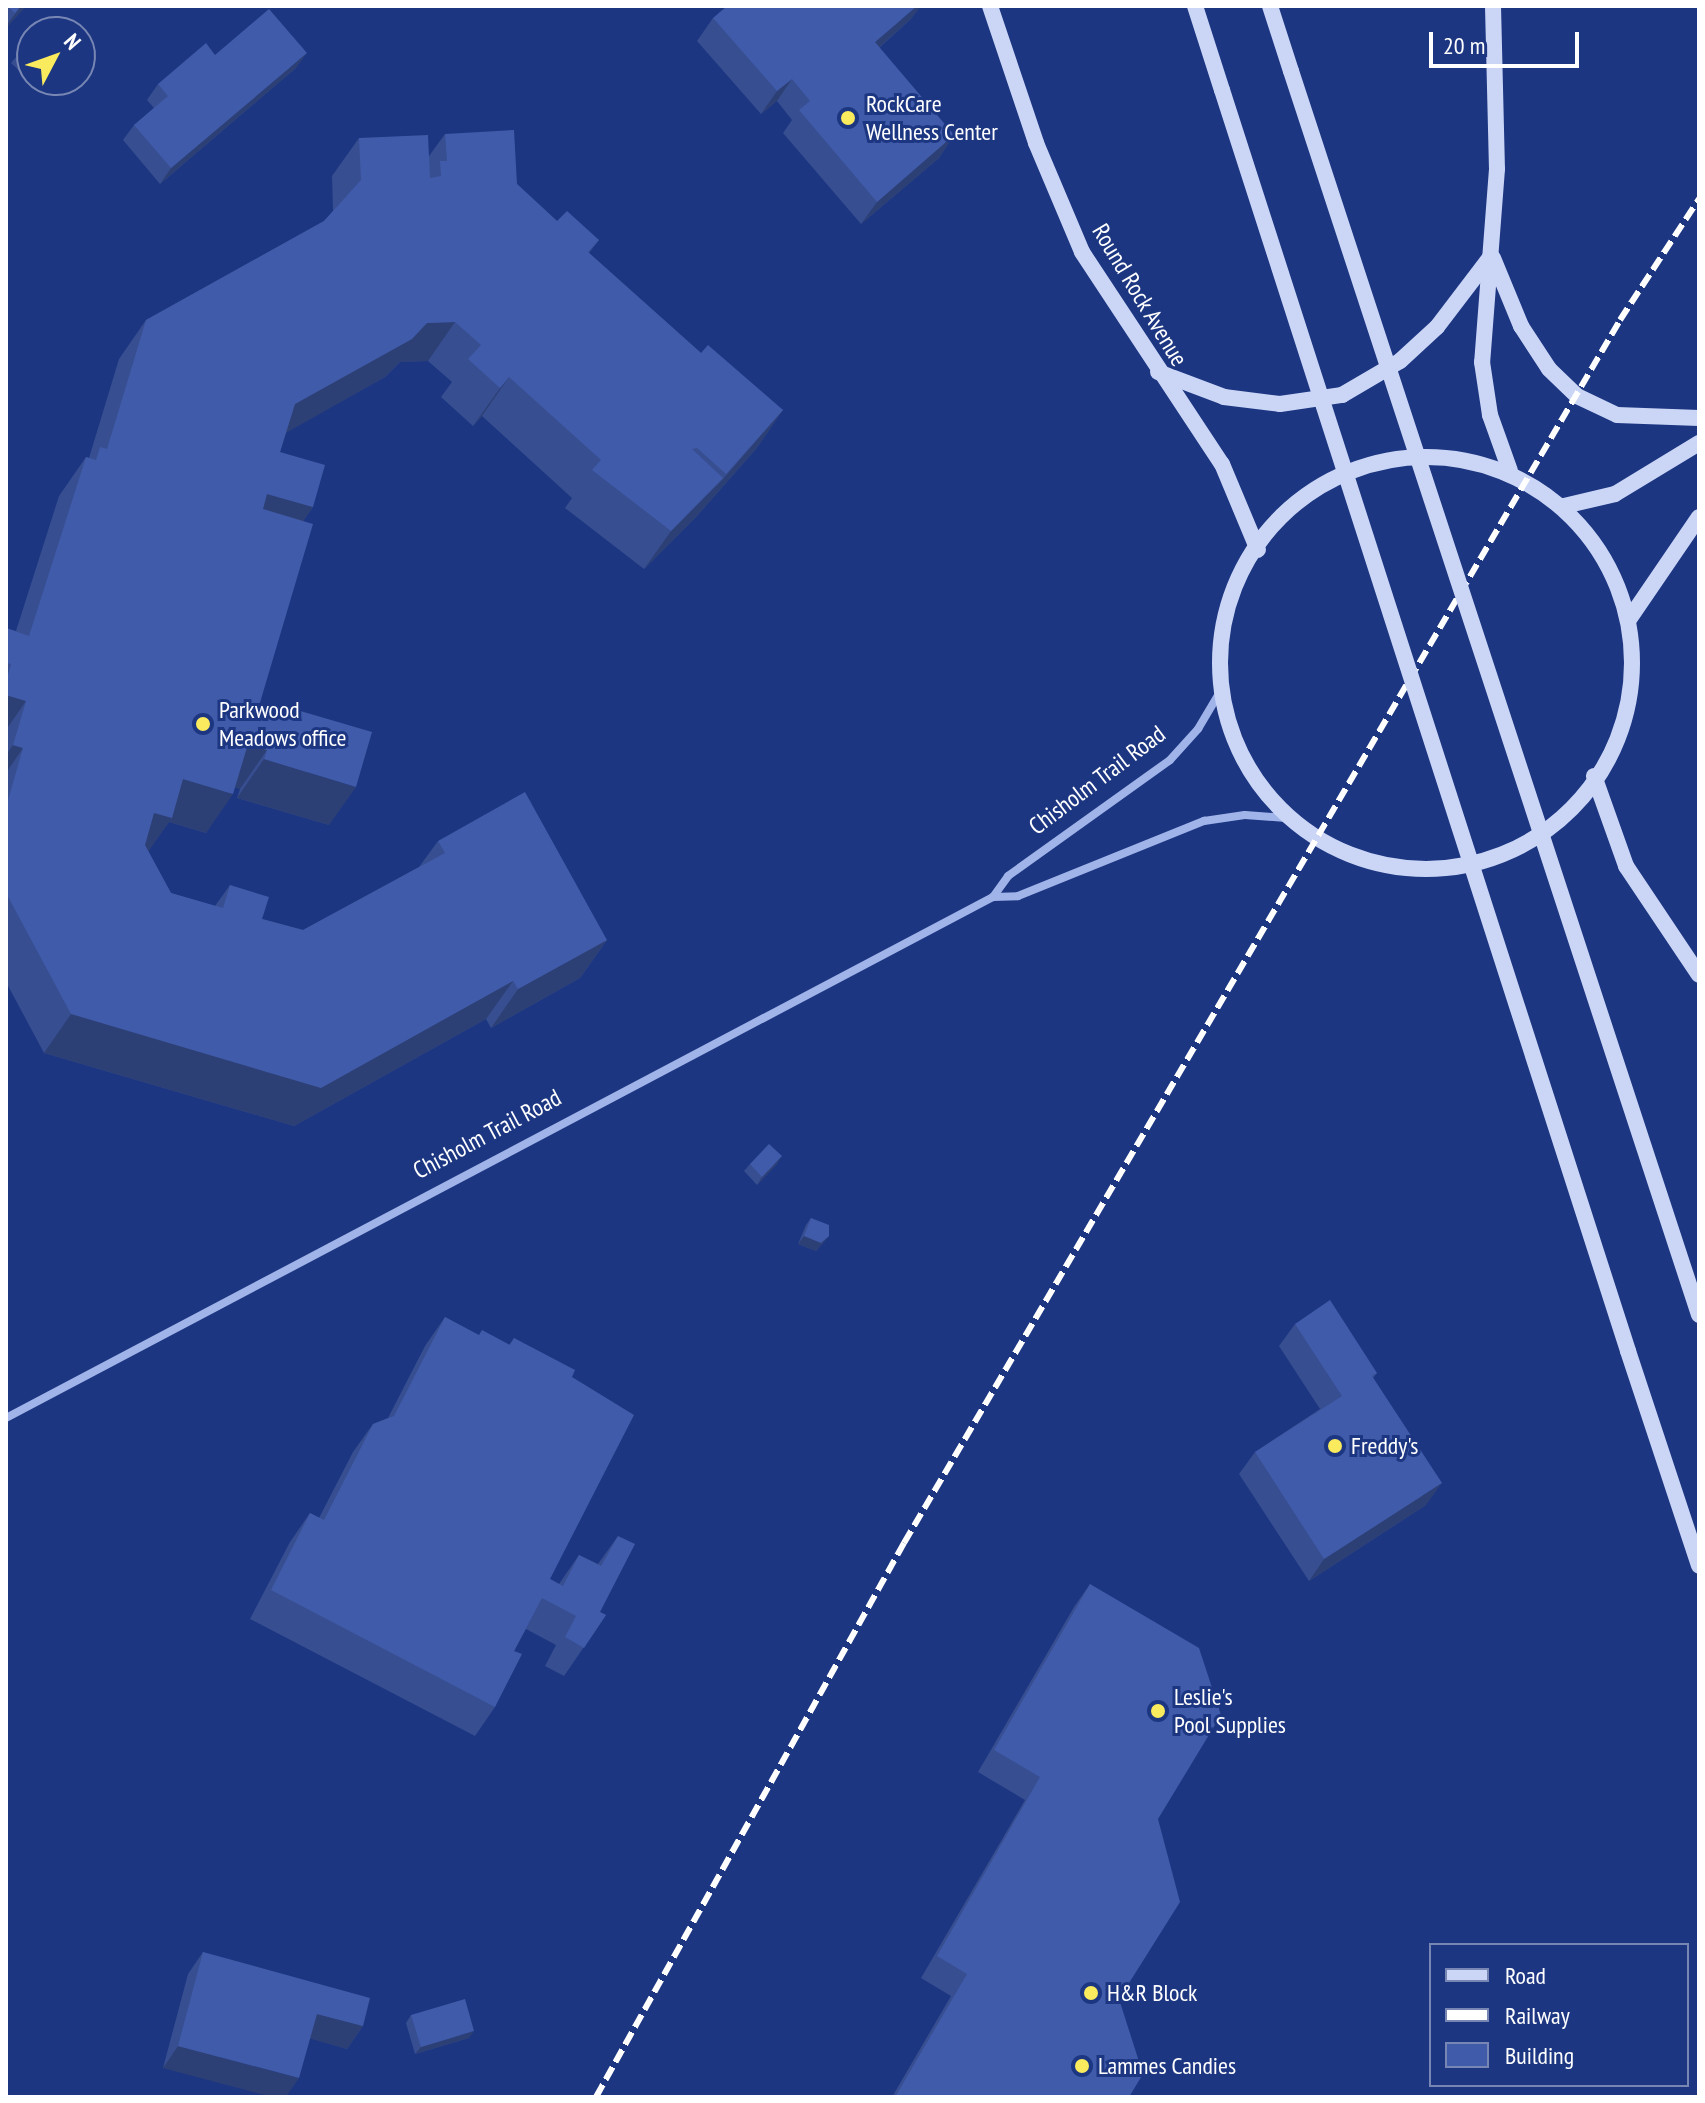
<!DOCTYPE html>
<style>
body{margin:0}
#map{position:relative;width:1705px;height:2103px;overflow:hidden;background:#1c3681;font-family:"PT Sans Narrow",sans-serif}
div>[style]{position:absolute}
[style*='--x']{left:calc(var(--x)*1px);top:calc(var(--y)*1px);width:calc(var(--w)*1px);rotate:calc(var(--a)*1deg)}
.street>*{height:8px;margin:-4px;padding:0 4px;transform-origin:4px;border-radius:4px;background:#a0b4ea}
.secondary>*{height:16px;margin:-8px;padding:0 8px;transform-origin:8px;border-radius:8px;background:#cbd6f7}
.secondary>.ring{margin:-8px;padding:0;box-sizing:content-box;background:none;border:16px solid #cbd6f7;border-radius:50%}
.rail>*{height:6px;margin-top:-3px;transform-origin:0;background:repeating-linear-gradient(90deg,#fff 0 14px,transparent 0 20px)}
.secondary-bridge>*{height:16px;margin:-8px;padding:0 8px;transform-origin:8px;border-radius:8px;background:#cbd6f7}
.wall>*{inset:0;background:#374e91}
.shaded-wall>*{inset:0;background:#2d4076}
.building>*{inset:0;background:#405ba9}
.dots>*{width:22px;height:22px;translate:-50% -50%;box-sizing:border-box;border:4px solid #1c3681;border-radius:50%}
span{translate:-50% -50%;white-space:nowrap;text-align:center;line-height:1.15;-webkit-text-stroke:6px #1c3681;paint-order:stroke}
.poi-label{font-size:24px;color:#fff}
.left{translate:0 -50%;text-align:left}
.street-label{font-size:24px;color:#fff}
.frame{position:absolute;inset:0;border:8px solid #fff;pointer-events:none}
.legend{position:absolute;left:1429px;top:1943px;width:260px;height:144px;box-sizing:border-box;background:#1c3681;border:2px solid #7786b3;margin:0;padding:10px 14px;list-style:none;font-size:24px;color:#fff}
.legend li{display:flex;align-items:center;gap:16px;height:40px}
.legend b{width:40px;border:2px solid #7786b3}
.north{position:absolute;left:16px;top:16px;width:80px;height:80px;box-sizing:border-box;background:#1c3681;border:2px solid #7786b3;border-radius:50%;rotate:49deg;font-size:22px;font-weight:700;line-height:32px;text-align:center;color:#fff}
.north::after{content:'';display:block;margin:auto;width:28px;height:36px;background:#faea5d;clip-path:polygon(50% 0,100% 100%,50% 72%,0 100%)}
.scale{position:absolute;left:1429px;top:32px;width:150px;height:36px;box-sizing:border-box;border:4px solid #fff;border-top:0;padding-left:10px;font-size:24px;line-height:28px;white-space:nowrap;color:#fff;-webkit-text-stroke:6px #1c3681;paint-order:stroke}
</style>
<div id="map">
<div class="street">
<div style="--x:993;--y:897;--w:26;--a:-54"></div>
<div style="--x:1008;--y:876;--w:199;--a:-35.6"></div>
<div style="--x:1170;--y:760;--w:42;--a:-47.9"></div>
<div style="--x:1198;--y:729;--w:43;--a:-59.3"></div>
<div style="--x:6;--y:1418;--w:1116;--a:-27.83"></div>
<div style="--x:993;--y:897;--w:25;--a:-2"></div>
<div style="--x:1018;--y:896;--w:201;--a:-22"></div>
<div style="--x:1204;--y:821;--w:41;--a:-8.3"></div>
<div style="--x:1245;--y:815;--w:41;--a:4.2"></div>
</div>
<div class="secondary">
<div style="--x:990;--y:6;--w:145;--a:71.4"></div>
<div style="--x:1036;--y:143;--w:118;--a:67.1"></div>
<div style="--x:1082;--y:252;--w:254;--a:56.6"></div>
<div style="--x:1222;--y:464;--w:93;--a:67.3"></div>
<div style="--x:1195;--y:6;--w:88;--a:72.2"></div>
<div style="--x:1270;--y:6;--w:68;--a:72.1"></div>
<div style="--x:1493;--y:6;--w:163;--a:88.6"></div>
<div style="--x:1497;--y:169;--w:194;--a:94.4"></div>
<div style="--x:1482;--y:362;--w:54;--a:81.4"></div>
<div style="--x:1490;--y:415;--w:59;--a:70.3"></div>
<div style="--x:1493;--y:258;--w:74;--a:67.6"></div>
<div style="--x:1521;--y:326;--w:51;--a:56.9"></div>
<div style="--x:1549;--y:369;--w:39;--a:44"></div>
<div style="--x:1577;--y:396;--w:44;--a:25.4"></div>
<div style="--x:1617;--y:415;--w:82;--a:2.1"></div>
<div style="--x:1158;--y:372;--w:71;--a:20.7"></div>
<div style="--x:1224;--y:397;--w:56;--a:7.1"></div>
<div style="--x:1280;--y:404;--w:63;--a:-8.3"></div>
<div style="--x:1342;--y:395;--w:67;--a:-30.4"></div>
<div style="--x:1400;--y:361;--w:50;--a:-42.6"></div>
<div style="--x:1437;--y:327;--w:89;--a:-52.7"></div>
<div class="ring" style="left:1220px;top:457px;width:396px;height:396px"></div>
<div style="--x:1564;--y:506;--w:52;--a:-13.2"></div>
<div style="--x:1615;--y:494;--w:98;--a:-31.3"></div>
<div style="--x:1630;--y:618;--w:122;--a:-55.7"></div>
<div style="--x:1594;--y:776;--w:96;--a:70.4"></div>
<div style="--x:1626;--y:866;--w:131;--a:56.2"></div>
<div style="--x:1628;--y:1351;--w:226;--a:71.7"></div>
</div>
<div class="rail">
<div style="--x:596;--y:2097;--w:634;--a:-60.93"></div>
<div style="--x:904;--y:1543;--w:1417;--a:-59.65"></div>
<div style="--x:1620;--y:320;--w:145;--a:-56.9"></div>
</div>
<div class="secondary-bridge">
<div style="--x:1291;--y:71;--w:1309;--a:71.84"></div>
<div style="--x:1222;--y:90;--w:1325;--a:72.15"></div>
</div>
<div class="wall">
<div style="clip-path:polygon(6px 6px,26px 6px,6px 28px)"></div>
<div style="clip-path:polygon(713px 18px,911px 19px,879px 48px,954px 135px,939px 158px,861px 224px,783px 133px,792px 120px,777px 101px,761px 114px,697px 41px)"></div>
<div style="clip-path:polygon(32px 38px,32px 80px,48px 80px,39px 89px,11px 63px)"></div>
<div style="clip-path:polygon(215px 55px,296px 68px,160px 184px,123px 140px,134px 125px,154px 108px,147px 100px,158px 84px)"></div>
<div style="clip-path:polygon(445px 134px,517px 184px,557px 221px,599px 240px,589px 253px,701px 353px,783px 410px,756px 449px,696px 517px,644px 569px,565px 508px,572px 498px,482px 416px,473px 426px,441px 397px,452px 382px,428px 361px,400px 362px,385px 377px,286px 432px,280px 452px,313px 507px,303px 521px,259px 706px,275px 712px,280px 705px,329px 825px,237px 798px,240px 789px,235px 787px,206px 833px,169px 822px,148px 851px,171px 893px,215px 906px,230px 885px,262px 919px,303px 930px,419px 867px,438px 841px,607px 940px,580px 978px,491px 1028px,486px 1019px,294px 1126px,44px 1053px,6px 982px,6px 628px,16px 631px,59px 496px,86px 457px,89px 458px,119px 359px,146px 320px,324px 221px,333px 211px,332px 176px,359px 138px,429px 156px)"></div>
<div style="clip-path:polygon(750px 1164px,777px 1164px,757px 1185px,744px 1171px)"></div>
<div style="clip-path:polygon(811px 1218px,829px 1236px,816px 1251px,798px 1244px,806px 1225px)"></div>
<div style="clip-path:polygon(445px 1317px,478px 1335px,509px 1345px,514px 1338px,572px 1377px,550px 1579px,559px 1584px,579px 1555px,598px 1564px,618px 1536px,600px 1612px,606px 1615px,564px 1676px,545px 1666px,556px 1645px,526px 1629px,514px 1651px,495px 1707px,475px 1736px,250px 1619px,290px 1542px,310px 1513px,319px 1518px,353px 1452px,373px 1424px,388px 1418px,425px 1346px)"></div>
<div style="clip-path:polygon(1295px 1324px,1377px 1373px,1373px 1378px,1426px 1505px,1309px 1581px,1239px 1474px,1255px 1452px,1320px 1409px,1279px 1346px)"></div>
<div style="clip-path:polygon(1090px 1584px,1158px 1819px,1119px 1999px,1129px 2097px,892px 2097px,951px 1996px,921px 1978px,1025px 1800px,978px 1772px,1074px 1607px)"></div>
<div style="clip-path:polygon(203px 1952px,363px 2026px,347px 2049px,310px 2038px,163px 2068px,188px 1974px)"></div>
<div style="clip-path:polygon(411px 2015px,469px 2038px,415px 2054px,406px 2023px)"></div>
</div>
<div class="shaded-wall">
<div style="clip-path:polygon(21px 6px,26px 6px,6px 28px,6px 26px)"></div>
<div style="clip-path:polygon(917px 6px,921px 6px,911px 19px,859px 65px,875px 42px)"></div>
<div style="clip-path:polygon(307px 53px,296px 68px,160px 184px,171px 168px)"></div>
<div style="clip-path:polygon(792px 79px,777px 101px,761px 114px,777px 91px)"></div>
<div style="clip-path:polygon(954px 135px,939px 158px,861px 224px,877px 202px)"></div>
<div style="clip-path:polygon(455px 322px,428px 361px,400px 362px,385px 377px,268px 443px,295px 404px,427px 323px)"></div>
<div style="clip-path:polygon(509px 377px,482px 416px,473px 426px,500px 388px)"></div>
<div style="clip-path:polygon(783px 410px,756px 449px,696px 517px,644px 569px,671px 531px,723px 479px)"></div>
<div style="clip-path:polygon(267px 494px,313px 507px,286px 546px,240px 533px)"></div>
<div style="clip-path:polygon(6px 695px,26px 701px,6px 730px)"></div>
<div style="clip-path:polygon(248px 744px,267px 750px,240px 789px,221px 783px)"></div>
<div style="clip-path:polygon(13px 745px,23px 748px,6px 773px,6px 755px)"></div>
<div style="clip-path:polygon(264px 759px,356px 787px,329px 825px,237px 798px)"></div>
<div style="clip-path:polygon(183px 779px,233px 794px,206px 833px,169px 822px,145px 856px,127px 851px,154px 813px)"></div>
<div style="clip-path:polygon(607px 940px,580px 978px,491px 1028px,518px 989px)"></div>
<div style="clip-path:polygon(513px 981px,486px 1019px,294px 1126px,44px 1053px,71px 1014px)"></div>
<div style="clip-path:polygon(782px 1156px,777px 1164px,757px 1185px,762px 1177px)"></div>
<div style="clip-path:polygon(804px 1236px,829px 1236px,816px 1251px,798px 1244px)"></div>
<div style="clip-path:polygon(1442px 1483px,1426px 1505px,1309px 1581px,1324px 1559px)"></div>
<div style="clip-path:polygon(317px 2014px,363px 2026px,347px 2049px,301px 2036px)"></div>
<div style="clip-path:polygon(474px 2031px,469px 2038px,415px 2054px,421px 2047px)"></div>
<div style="clip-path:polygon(178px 2046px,299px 2078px,286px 2097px,272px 2097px,163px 2068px)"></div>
</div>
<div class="building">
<div style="clip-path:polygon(7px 6px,21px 6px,15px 13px)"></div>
<div style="clip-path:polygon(727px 6px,917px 6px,875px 42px,954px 135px,877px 202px,799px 110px,810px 101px,792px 79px,777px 91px,713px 18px)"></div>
<div style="clip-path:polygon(269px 9px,307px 53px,171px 168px,134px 125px,168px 96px,158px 84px,206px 43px,215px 55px)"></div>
<div style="clip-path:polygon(45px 24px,53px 32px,38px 32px)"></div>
<div style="clip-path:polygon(32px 38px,32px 69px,16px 55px)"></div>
<div style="clip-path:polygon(514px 130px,517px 184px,557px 221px,567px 211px,599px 240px,588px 252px,701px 353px,708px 345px,783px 410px,726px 474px,697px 448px,692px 449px,723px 478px,671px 531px,592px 470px,601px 460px,509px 377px,500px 388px,468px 359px,481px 345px,455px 322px,427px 323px,412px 339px,295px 404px,280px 452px,325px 465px,313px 507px,267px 494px,263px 509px,313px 524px,259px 706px,278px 712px,280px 705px,372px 732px,356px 787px,264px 759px,267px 750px,248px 744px,233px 794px,183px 779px,172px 818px,154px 813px,145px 845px,171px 893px,223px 908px,230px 885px,269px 897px,262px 919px,303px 930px,445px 853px,438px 841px,525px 792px,607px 940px,518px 989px,513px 981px,321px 1088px,71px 1014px,6px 893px,6px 807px,23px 748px,13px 745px,26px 701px,6px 695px,6px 682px,11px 664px,6px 663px,6px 628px,29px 636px,86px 457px,96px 460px,100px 447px,107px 449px,146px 320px,324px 221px,361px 180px,359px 138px,428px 135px,430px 178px,441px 176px,440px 161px,447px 161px,445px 134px)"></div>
<div style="clip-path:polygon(769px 1144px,782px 1156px,762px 1177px,750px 1164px)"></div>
<div style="clip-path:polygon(811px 1218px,829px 1225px,829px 1236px,821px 1243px,804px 1236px)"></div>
<div style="clip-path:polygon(1330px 1300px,1377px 1373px,1372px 1376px,1442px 1483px,1324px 1559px,1255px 1452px,1342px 1396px,1295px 1324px)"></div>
<div style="clip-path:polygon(445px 1317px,479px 1335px,482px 1330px,510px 1345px,514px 1338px,575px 1370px,572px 1377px,634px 1415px,550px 1579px,563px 1586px,579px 1555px,601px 1566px,618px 1536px,635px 1544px,600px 1612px,606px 1615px,584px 1648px,565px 1637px,576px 1616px,542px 1598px,514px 1651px,522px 1654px,495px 1707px,271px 1590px,310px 1513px,324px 1520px,373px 1424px,394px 1416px)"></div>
<div style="clip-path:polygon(1090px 1584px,1199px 1648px,1221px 1715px,1158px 1819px,1180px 1902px,1119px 1999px,1143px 2074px,1129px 2097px,895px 2097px,967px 1974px,937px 1956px,1040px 1777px,994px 1750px)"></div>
<div style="clip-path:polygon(203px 1952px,370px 1998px,363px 2026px,317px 2014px,299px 2078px,178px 2046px)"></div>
<div style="clip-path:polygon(465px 1999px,474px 2031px,421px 2047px,411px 2015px)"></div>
</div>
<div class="dots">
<div style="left:848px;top:118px;background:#faea5d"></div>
<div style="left:203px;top:724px;background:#faea5d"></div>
<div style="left:1335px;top:1446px;background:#faea5d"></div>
<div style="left:1158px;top:1711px;background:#faea5d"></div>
<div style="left:1091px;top:1993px;background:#faea5d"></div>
<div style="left:1082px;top:2066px;background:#faea5d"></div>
</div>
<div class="poi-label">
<span class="left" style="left:866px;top:118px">RockCare<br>Wellness Center</span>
<span class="left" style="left:219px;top:724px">Parkwood<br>Meadows office</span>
<span class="left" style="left:1351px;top:1446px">Freddy's</span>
<span class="left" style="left:1174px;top:1711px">Leslie's<br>Pool Supplies</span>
<span class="left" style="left:1107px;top:1993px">H&amp;R Block</span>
<span class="left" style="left:1098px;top:2066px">Lammes Candies</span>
</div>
<div class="street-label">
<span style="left:1140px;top:295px;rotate:59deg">Round Rock Avenue</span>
<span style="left:1097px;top:780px;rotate:-37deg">Chisholm Trail Road</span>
<span style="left:487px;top:1134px;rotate:-28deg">Chisholm Trail Road</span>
</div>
<div class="frame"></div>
<ul class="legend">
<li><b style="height:10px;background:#cbd6f7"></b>Road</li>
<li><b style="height:10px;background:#fff"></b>Railway</li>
<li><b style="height:22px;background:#405ba9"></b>Building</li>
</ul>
<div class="north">N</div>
<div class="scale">20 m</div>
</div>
